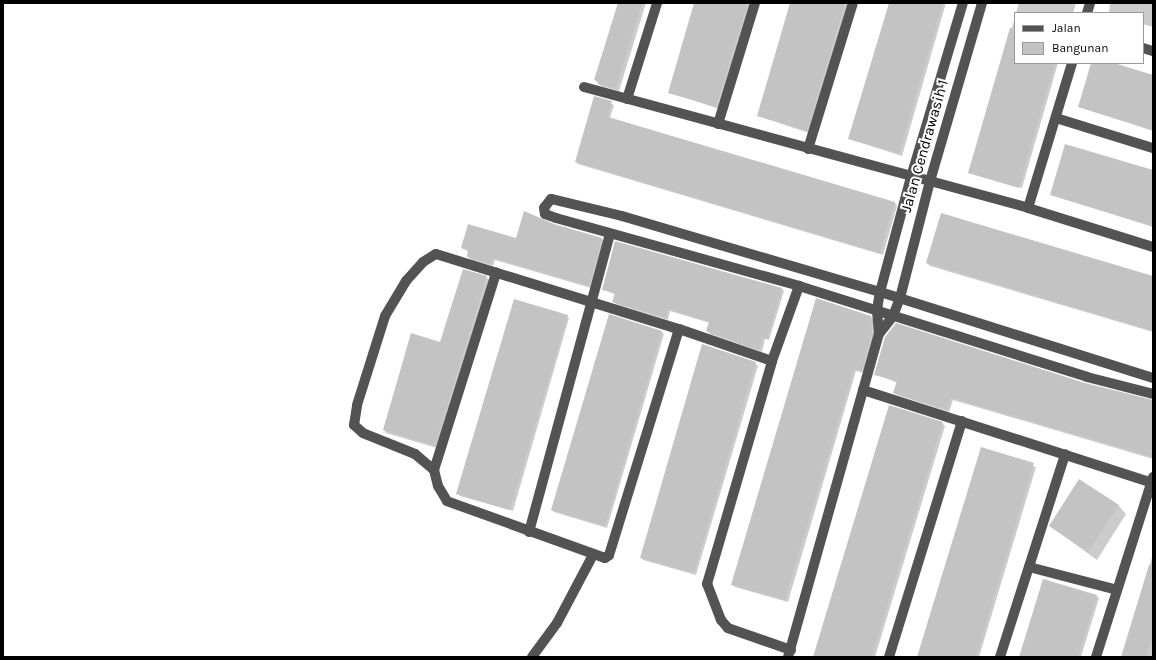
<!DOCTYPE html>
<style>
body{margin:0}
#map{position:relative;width:1156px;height:660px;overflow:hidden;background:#fff;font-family:Karla,sans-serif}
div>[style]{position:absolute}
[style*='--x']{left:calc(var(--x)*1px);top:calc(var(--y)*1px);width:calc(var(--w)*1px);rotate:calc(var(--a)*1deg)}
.shadow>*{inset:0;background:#0003}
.building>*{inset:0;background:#c3c3c3}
.minor>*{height:10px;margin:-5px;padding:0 5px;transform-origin:5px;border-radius:5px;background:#535353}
span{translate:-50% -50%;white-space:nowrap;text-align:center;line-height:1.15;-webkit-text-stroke:4px #fff;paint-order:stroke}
.street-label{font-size:15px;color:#000}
.frame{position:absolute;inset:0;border:4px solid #000;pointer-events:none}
.legend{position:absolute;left:1014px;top:12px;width:130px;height:52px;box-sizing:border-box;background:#fff;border:1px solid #999;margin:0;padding:5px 7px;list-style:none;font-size:12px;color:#000}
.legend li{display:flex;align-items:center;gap:8px;height:20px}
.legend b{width:20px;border:1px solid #999}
</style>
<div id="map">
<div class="shadow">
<div style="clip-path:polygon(618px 3px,646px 3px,619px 91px,601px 86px,595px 80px)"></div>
<div style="clip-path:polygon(695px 3px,751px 3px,719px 109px,669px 92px)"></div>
<div style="clip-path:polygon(791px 3px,848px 3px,809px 133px,758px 116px)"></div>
<div style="clip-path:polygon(890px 3px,946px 3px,902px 156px,850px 139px)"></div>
<div style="clip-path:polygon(1019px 3px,1076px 3px,1073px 13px,1016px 13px)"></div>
<div style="clip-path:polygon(1110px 3px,1153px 3px,1153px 27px,1143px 24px,1143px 13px,1109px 13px)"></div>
<div style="clip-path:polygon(1015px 17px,1015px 63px,1058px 63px,1022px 188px,969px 173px)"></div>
<div style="clip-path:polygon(1092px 63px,1110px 63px,1153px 76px,1153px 131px,1079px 107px)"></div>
<div style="clip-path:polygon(595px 98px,614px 105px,610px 118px,895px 203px,897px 206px,883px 255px,578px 164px,576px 162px)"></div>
<div style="clip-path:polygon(1153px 172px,1153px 227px,1051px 195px)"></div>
<div style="clip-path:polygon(517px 239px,602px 239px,604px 241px,591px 288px,495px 260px,493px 266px,470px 259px,468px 256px,469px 252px,462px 248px)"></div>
<div style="clip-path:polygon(927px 263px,1153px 277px,1153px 332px,930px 266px)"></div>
<div style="clip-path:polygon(486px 277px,489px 280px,437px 448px,386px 433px,384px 430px)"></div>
<div style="clip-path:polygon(603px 289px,782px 289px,784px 291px,769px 340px,765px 339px,762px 352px,710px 334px,707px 331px,710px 323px,670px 311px,668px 320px,616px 304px,614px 301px,616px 295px)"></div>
<div style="clip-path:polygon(567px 316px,569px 318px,513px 511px,460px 496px,457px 493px)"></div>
<div style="clip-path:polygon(870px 316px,873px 319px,874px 336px,864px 373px,856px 371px,788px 602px,735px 587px,732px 584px)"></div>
<div style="clip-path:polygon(661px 331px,664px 334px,607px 528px,554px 512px,552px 510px)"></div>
<div style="clip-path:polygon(755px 363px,758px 366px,696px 575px,643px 560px,641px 557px)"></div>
<div style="clip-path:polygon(875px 374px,1085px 384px,1153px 401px,1153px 459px,953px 400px,949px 412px,897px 395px,894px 393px,898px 383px)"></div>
<div style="clip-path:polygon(942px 423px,945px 426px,875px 657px,814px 657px)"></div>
<div style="clip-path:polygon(982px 448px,1036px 467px,979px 657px,918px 657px)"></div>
<div style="clip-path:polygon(1118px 505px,1126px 514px,1097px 560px,1050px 526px)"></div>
<div style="clip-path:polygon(1153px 554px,1153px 657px,1122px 657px)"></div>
<div style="clip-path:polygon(1096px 596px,1099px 598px,1081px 657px,1020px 657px)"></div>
</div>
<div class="building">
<div style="clip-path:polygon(618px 3px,642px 3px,616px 89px,598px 84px,599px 81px,594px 80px)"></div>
<div style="clip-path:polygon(694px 3px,748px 3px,716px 107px,668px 93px)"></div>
<div style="clip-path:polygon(790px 3px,845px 3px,807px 131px,757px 116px)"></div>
<div style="clip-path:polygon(889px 3px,943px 3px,899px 154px,848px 139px)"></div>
<div style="clip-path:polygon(1010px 28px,1015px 29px,1015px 63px,1055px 63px,1019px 188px,968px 173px)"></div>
<div style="clip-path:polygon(1091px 63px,1114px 63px,1153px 75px,1153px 130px,1078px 107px)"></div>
<div style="clip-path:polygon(594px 96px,612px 101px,608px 117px,895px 202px,880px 253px,575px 162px)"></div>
<div style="clip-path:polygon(1065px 144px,1153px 170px,1153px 226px,1050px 195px)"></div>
<div style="clip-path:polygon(524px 211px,554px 224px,602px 238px,589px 286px,493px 258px,491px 264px,467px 257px,468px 250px,461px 248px,468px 224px,516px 238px)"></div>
<div style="clip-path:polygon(941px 213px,1153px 276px,1153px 331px,926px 263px)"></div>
<div style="clip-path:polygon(615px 241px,782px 288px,767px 339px,763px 337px,759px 350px,706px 331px,709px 322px,668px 309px,666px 318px,612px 302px,615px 293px,602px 290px)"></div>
<div style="clip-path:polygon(463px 269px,487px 276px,435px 446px,383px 430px,411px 333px,440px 342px)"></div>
<div style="clip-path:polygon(816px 298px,871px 316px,872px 333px,862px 371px,854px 369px,785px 600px,731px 585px)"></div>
<div style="clip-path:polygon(514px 299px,568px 315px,510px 510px,456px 494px)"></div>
<div style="clip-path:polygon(609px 314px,662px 331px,605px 526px,551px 510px)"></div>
<div style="clip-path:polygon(896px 323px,1085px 383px,1153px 400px,1153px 457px,951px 398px,947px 410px,893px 393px,897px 381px,874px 375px,885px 337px)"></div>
<div style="clip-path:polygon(702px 344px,756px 362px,694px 573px,640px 558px)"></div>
<div style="clip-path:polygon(889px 405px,943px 422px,892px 590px,872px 657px,813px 657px)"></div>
<div style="clip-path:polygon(981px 447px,1034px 463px,976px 657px,917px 657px)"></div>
<div style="clip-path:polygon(1079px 479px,1119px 505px,1088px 552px,1049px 526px)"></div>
<div style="clip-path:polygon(1149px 565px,1153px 565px,1153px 635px,1146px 657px,1121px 657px)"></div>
<div style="clip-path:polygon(1043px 579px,1097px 595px,1078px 657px,1019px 657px)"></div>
</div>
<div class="minor">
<div style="--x:1087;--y:13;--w:10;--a:-73"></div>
<div style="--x:1143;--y:48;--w:10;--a:17"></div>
<div style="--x:584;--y:87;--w:460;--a:15.2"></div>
<div style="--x:1028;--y:208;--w:131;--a:17.3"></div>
<div style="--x:627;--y:99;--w:101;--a:-72.6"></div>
<div style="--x:1056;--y:118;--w:102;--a:17.2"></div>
<div style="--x:718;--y:124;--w:127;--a:-73"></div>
<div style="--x:808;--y:149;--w:153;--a:-72.9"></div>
<div style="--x:1028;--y:208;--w:152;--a:-73.1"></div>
<div style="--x:679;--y:329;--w:237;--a:107.2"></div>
<div style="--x:609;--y:555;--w:5;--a:143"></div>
<div style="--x:605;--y:558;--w:168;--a:-160.2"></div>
<div style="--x:447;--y:501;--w:17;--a:-121"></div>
<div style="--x:438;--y:486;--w:16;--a:-104"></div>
<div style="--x:434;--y:470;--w:25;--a:-140"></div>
<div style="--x:415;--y:454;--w:56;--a:-158"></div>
<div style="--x:363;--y:433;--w:12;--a:-138"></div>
<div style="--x:354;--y:425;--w:20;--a:-81"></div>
<div style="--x:357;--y:405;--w:93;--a:-72.5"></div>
<div style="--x:385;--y:316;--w:41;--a:-59"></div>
<div style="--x:406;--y:281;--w:25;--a:-48"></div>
<div style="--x:423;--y:262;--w:15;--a:-32"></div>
<div style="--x:436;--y:254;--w:254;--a:17.2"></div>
<div style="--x:679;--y:329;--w:98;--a:19"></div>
<div style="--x:879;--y:334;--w:23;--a:-52"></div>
<div style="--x:893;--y:316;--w:19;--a:-69"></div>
<div style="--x:900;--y:298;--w:121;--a:-75.6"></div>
<div style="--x:930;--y:181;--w:185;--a:-73.7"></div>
<div style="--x:1153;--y:378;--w:286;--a:-162.5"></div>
<div style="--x:880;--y:292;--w:269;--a:-163.6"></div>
<div style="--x:622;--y:216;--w:73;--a:-166.5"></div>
<div style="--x:551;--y:199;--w:11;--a:128"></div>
<div style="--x:544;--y:208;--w:6;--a:81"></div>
<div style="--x:545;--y:214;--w:12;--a:20"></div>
<div style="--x:556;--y:218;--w:252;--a:15.6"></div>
<div style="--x:799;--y:286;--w:302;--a:17.5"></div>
<div style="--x:1087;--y:377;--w:68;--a:14.4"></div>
<div style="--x:863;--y:390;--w:305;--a:17.8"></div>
<div style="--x:434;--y:470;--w:207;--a:-72.5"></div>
<div style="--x:529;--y:532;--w:309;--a:-74.8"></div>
<div style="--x:1029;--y:567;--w:91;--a:14.6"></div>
<div style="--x:791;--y:650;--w:67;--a:-160.8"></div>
<div style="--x:728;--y:628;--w:11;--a:-131"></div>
<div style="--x:721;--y:620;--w:39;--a:-111"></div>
<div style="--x:707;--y:584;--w:232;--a:-73.7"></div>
<div style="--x:772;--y:361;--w:80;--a:-70.2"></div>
<div style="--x:532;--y:657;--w:42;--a:-53.7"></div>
<div style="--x:557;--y:623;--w:77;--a:-62.1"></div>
<div style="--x:788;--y:657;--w:336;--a:-74.3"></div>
<div style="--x:879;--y:334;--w:24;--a:-95"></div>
<div style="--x:877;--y:310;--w:18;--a:-81"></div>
<div style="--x:880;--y:292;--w:119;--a:-74.9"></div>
<div style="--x:911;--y:177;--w:182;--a:-73.4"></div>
<div style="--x:889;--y:657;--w:247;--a:-72.8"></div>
<div style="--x:1000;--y:657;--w:213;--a:-72.2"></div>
<div style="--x:1096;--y:657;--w:189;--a:-72.4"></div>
</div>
<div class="street-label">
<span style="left:925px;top:146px;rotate:-74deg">Jalan Cendrawasih 1</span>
</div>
<div class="frame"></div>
<ul class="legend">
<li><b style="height:5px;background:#535353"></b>Jalan</li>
<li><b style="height:11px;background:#c3c3c3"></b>Bangunan</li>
</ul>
</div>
